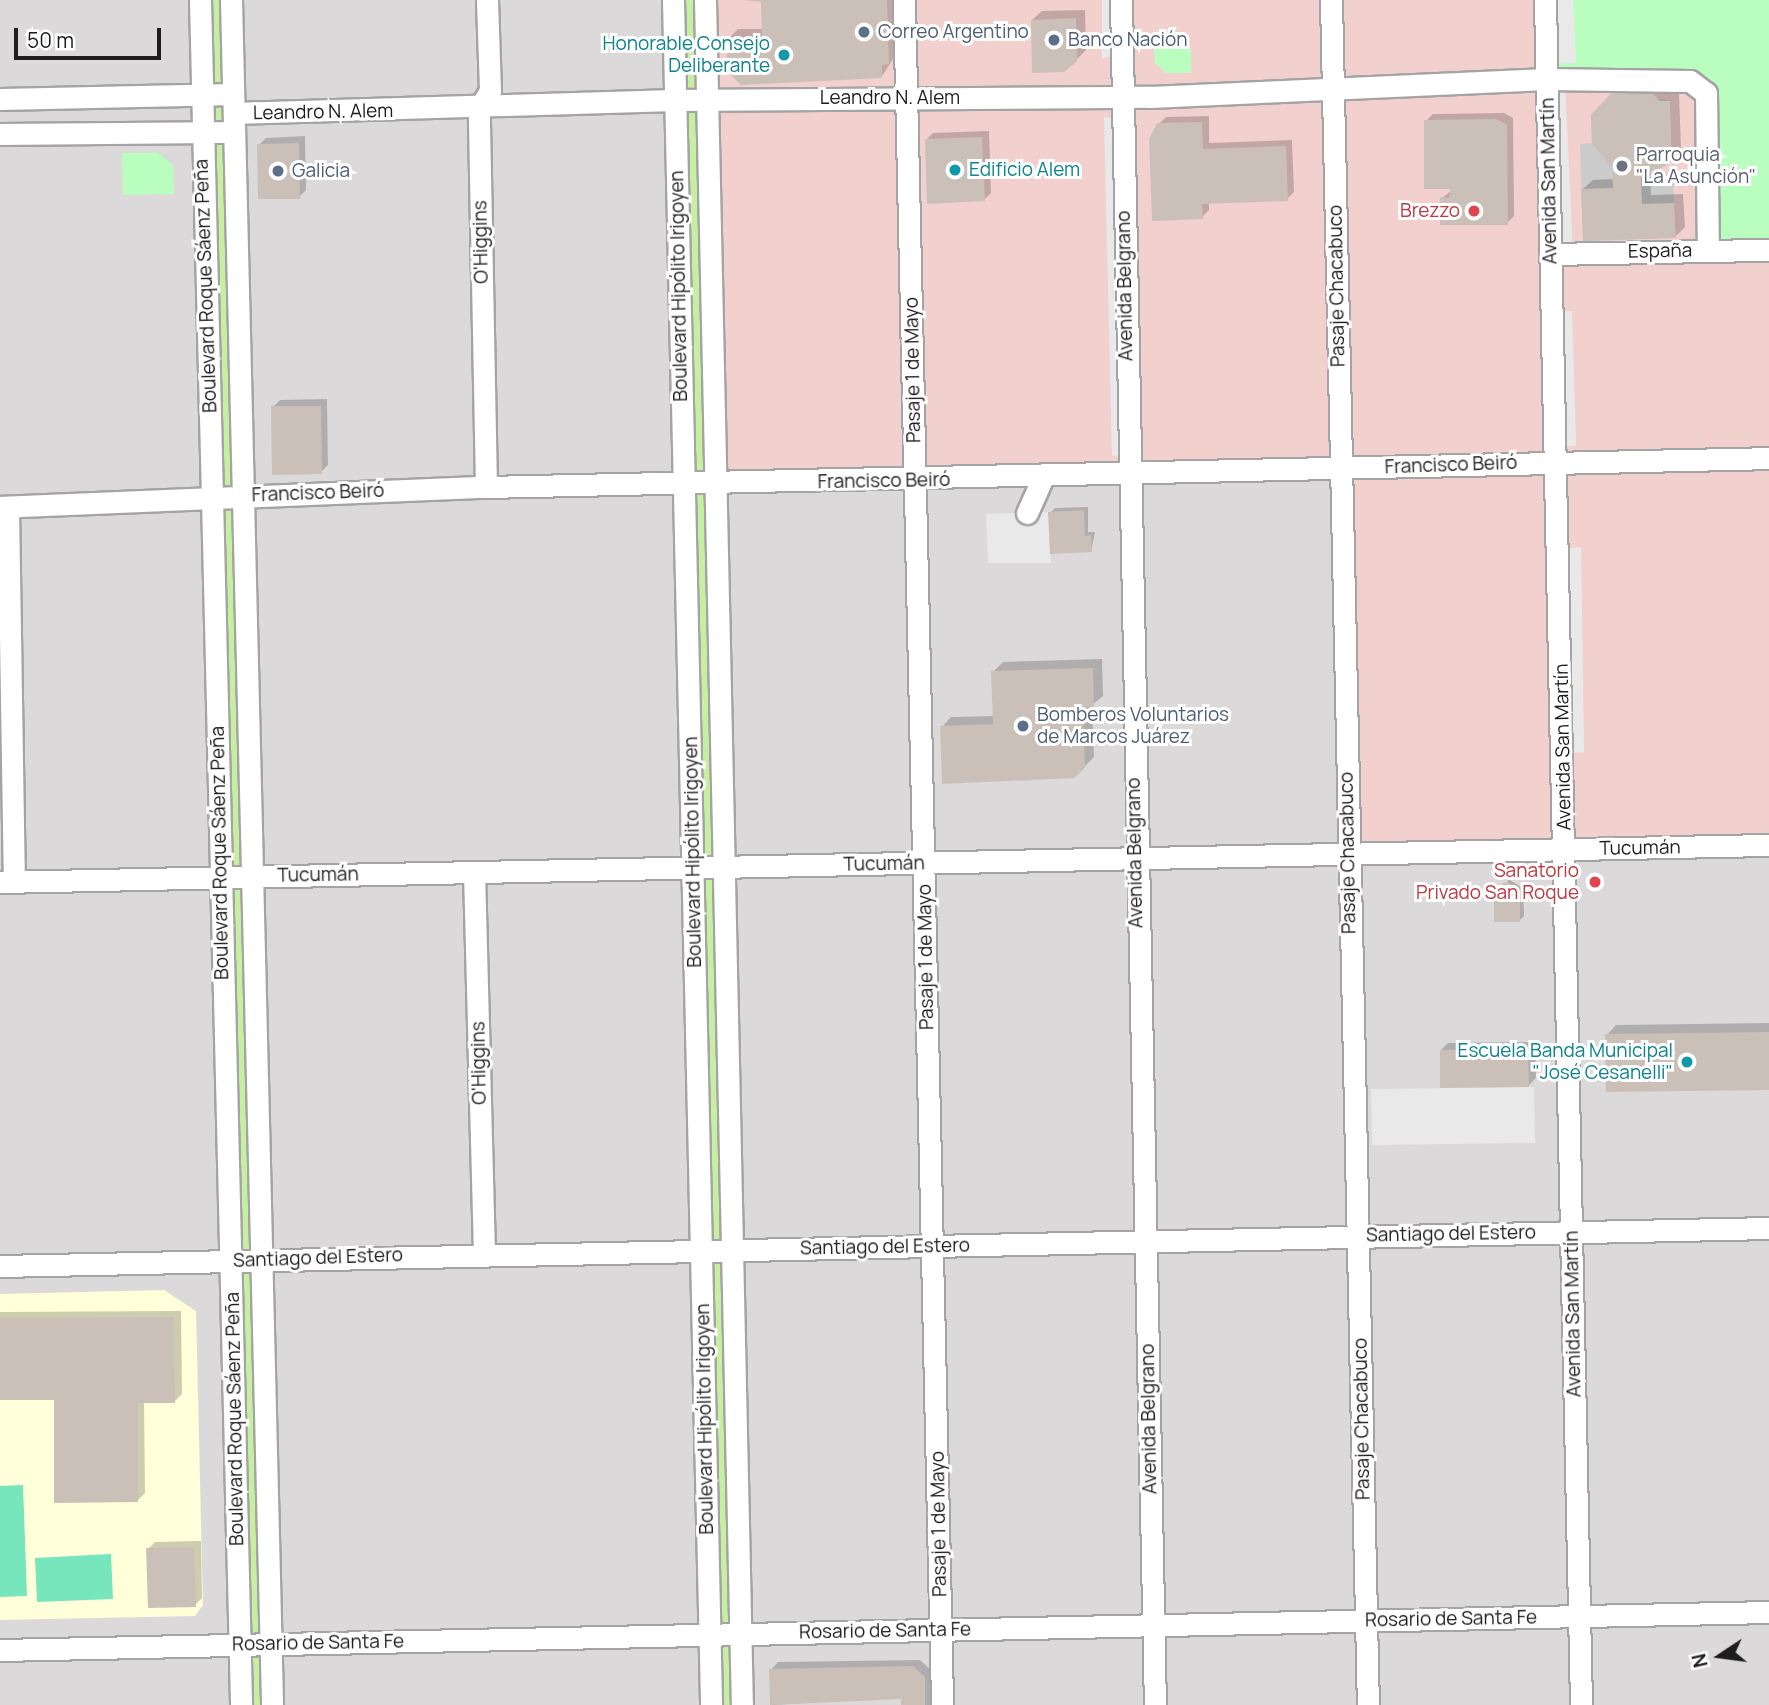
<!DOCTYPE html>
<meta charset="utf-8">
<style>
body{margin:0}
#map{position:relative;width:1769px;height:1705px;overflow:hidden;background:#efebe1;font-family:Manrope,sans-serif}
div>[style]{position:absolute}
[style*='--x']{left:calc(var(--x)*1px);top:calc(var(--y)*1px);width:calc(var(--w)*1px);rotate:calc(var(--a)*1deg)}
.residential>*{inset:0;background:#dbd9d9}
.commercial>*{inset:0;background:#f2d0ce}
.education>*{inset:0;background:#ffffda}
.religious>*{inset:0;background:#cbcbcb}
.grass>*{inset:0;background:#c7efa2}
.park>*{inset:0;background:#b9febf}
.pitch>*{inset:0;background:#77e6bc}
.parking>*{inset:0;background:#e9e9e9}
.shadow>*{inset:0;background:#0003}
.building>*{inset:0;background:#cbc0b7}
.roads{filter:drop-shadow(2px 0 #a4a4a4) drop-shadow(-2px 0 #a4a4a4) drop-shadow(0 2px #a4a4a4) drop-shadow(0 -2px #a4a4a4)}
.minor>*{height:21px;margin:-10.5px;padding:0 10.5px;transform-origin:10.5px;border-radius:10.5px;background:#fff}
.dots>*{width:19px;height:19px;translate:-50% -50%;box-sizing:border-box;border:4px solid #fff;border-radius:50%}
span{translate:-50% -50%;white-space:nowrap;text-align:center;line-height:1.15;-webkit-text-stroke:6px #fff;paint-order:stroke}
.service-label{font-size:19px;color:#4e5e75}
.left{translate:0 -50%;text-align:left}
.culture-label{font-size:19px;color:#0d838f}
.right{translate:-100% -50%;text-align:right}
.street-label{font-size:19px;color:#1d1d1d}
.worship-label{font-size:19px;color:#5b616d}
.health-label{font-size:19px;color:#be3a42}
.north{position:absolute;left:1685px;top:1621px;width:70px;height:70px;-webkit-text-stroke:5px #fff;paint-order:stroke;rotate:257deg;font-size:19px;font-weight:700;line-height:28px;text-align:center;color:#1d1d1d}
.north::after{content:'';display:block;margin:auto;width:24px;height:32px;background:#1d1d1d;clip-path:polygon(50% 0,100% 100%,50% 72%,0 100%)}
.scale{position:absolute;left:14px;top:28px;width:147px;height:32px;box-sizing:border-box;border:4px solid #1d1d1d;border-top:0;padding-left:9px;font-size:21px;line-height:24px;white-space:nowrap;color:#1d1d1d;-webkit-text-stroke:5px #fff;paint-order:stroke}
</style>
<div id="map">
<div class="residential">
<div style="clip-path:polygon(0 0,1769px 0,1769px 1705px,0 1705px)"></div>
</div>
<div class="commercial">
<div style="clip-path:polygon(705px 0,1769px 0,1769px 845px,1348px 854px,1340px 468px,716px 482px)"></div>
</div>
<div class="education">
<div style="clip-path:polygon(164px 1290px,196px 1311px,203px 1605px,195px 1616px,0 1620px,0 1294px)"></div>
</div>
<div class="religious">
<div style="clip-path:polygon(1615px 89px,1670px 101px,1672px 162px,1658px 170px,1673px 176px,1676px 238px,1583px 241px,1580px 144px,1592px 143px,1591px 115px)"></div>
</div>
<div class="grass">
<div style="clip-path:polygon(211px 0,223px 0,262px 1705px,250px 1705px)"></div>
<div style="clip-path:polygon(673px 0,705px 0,742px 1705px,711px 1705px)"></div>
</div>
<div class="park">
<div style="clip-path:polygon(1544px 0,1769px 0,1769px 245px,1710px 246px,1708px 92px,1554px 81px)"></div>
<div style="clip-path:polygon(1191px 47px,1191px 73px,1166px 73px,1155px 63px,1154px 48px)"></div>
<div style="clip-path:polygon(158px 153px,173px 165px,174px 194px,123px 195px,122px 153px)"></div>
</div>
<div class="pitch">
<div style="clip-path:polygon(23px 1485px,27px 1596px,0 1597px,0 1486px)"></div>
<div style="clip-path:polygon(111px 1554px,113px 1599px,37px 1602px,35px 1558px)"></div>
</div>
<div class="parking">
<div style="clip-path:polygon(1102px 0,1121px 0,1123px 51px,1102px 59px)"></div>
<div style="clip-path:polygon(1547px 0,1573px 0,1576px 63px,1551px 64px)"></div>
<div style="clip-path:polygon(1553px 82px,1565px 82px,1573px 253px,1551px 254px)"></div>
<div style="clip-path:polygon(1104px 117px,1123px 120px,1127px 455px,1112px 456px)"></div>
<div style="clip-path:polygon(1552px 311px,1572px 311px,1576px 446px,1556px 447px)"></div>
<div style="clip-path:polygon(1048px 512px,1051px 563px,988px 563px,986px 514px)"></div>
<div style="clip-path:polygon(1581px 547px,1584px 752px,1563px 754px,1558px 550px)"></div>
<div style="clip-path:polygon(1534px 1087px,1535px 1143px,1372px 1145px,1371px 1089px)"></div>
</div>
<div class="shadow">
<div style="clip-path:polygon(746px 0,893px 0,895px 56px,882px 76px,742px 83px,728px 39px,738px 29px,764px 29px,763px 1px)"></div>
<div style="clip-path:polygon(1085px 10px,1086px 50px,1076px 60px,1032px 20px,1042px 11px)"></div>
<div style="clip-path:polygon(1657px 79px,1670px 92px,1679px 92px,1681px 150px,1650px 171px,1651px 195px,1683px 194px,1685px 227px,1675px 237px,1583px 189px,1593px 180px,1614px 179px,1614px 166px,1594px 143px)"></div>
<div style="clip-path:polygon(1504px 113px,1513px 118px,1514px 216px,1507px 223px,1442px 198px,1451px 191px,1426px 121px,1433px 114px)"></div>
<div style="clip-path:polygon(1209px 116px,1209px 143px,1292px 140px,1294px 192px,1287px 199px,1209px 202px,1209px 210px,1202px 217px,1159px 124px,1166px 117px)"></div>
<div style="clip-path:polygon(989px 131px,991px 193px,984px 200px,926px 140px,933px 133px)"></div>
<div style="clip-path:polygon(305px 136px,306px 190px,299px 197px,259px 145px,266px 138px)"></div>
<div style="clip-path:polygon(327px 399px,328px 465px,321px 472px,273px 407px,280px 400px)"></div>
<div style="clip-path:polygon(1088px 507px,1088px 532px,1095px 532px,1091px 551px,1050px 513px,1055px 508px)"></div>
<div style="clip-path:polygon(1102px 659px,1103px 696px,1092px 705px,1094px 757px,1084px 767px,942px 727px,951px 717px,995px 716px,993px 672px,1003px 662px)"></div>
<div style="clip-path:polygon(1508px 879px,1523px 888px,1524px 916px,1520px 920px,1496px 901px,1504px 896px)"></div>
<div style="clip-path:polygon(1769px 1023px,1769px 1088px,1607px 1035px,1616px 1025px)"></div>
<div style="clip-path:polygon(1535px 1042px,1536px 1078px,1529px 1085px,1441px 1050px,1448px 1043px)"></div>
<div style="clip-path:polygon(181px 1311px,182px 1394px,175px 1401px,144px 1401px,145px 1493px,138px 1500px,55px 1398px,0 1398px,0 1312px)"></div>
<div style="clip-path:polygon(201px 1541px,202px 1598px,195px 1605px,148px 1549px,155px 1542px)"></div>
<div style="clip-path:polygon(920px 1660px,931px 1670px,932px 1705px,903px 1705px,902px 1697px,772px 1705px,771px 1670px,778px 1662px)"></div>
</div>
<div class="building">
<div style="clip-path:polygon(745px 0,887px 0,889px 64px,882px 65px,882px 78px,741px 85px,727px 71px,727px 38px,762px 38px,761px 2px)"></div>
<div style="clip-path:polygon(1076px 18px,1077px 61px,1064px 72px,1032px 73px,1031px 20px)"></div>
<div style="clip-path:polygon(1647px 88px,1660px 101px,1670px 101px,1672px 162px,1641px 178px,1642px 204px,1674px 203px,1676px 238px,1583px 241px,1581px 189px,1613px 188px,1612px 167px,1592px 144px,1591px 115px,1615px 89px)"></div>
<div style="clip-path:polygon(1496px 119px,1507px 125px,1508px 225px,1440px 225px,1440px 197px,1449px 198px,1450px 189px,1424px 189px,1424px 120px)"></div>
<div style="clip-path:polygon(1202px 122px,1203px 149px,1286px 146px,1288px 201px,1202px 204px,1203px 219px,1152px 221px,1149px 139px,1157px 123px)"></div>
<div style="clip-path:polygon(982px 137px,985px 201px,927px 204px,925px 139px)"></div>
<div style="clip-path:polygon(299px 143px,300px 199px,258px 199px,257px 144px)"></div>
<div style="clip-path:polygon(271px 406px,321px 406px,322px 474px,272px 475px)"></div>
<div style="clip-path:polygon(1084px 510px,1085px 536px,1091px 535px,1092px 552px,1050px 554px,1048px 512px)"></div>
<div style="clip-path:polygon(1093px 668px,1094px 707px,1083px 708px,1085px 768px,1074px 778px,942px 784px,940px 726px,993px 724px,991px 671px)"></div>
<div style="clip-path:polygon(1508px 882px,1520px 892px,1520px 922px,1494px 922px,1494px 900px,1503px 900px,1502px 883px)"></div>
<div style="clip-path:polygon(1769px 1032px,1769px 1090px,1606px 1092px,1605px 1034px)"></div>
<div style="clip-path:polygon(1528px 1048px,1529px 1087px,1440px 1088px,1440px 1050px)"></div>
<div style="clip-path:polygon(174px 1317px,175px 1403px,138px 1403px,138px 1502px,54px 1503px,54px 1400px,0 1400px,0 1318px)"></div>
<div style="clip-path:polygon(194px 1547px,196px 1607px,148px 1608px,146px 1548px)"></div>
<div style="clip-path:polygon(913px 1666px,925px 1677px,925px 1705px,901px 1705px,901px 1699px,770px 1705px,769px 1669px)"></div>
</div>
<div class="roads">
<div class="minor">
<div style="--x:200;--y:0;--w:1705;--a:88.62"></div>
<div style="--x:231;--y:0;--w:1705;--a:88.62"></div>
<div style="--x:673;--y:0;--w:1705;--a:88.72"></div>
<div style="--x:705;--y:0;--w:1705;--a:88.76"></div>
<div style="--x:904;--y:0;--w:1705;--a:88.72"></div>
<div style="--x:1121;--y:0;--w:1705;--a:88.86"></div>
<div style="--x:1331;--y:0;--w:1705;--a:88.76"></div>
<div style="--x:1545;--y:0;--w:1705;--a:88.79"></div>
<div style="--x:0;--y:99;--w:233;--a:-1.2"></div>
<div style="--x:234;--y:113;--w:441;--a:-1.7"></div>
<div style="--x:675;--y:100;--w:475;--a:-0.4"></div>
<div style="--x:1150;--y:97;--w:397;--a:-2.6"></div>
<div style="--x:1547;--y:79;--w:143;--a:0.8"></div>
<div style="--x:1690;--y:81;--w:20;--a:37"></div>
<div style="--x:1706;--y:93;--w:157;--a:89.3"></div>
<div style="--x:0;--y:134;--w:233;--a:-0.5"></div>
<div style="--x:1551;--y:254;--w:218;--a:-1.1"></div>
<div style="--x:486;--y:487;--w:378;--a:-91.1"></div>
<div style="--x:479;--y:109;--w:21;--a:-59"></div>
<div style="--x:490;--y:91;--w:91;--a:-91.9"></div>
<div style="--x:0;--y:507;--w:486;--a:-2.4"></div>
<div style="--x:486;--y:487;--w:1283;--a:-1.29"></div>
<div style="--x:8;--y:507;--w:375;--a:89.1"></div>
<div style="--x:1027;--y:513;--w:39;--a:-66"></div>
<div style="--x:474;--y:872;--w:381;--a:88.5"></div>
<div style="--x:0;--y:882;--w:1769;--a:-1.2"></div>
<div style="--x:0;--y:1266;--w:1769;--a:-1.23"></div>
<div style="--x:0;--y:1650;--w:1769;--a:-1.23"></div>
</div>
</div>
<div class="dots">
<div style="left:864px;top:32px;background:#5c6f8a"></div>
<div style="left:1054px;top:40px;background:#5c6f8a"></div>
<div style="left:784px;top:55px;background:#0f9aa8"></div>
<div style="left:1622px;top:166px;background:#6b7280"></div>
<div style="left:955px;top:170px;background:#0f9aa8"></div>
<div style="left:278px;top:171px;background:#5c6f8a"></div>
<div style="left:1474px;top:211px;background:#e0444e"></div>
<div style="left:1023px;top:726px;background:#5c6f8a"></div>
<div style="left:1595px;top:882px;background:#e0444e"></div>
<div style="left:1687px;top:1062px;background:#0f9aa8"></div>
</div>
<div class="service-label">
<span class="left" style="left:878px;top:32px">Correo Argentino</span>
<span class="left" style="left:1068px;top:40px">Banco Nación</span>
<span class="left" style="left:292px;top:171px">Galicia</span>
<span class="left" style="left:1037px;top:726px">Bomberos Voluntarios<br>de Marcos Juárez</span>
</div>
<div class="culture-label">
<span class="right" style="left:770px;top:55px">Honorable Consejo<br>Deliberante</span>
<span class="left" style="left:969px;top:170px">Edificio Alem</span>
<span class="right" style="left:1673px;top:1062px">Escuela Banda Municipal<br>"José Cesanelli"</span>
</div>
<div class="street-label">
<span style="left:890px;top:98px">Leandro N. Alem</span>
<span style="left:323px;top:112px;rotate:-1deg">Leandro N. Alem</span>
<span style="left:1549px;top:181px;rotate:-91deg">Avenida San Martín</span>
<span style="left:481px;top:242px;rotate:-91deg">O'Higgins</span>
<span style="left:1660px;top:251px;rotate:-1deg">España</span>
<span style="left:206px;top:286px;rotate:-92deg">Boulevard Roque Sáenz Peña</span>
<span style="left:679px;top:286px;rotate:-91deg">Boulevard Hipólito Irigoyen</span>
<span style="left:1125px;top:286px;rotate:-91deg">Avenida Belgrano</span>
<span style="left:1337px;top:286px;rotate:-91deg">Pasaje Chacabuco</span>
<span style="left:913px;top:370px;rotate:-91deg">Pasaje 1 de Mayo</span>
<span style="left:1451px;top:465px;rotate:-2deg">Francisco Beiró</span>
<span style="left:884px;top:481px;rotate:-1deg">Francisco Beiró</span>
<span style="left:318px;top:493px;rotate:-2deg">Francisco Beiró</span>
<span style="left:1563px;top:747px;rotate:-91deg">Avenida San Martín</span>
<span style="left:1640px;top:848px;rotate:-1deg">Tucumán</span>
<span style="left:693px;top:852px;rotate:-91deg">Boulevard Hipólito Irigoyen</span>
<span style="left:220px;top:853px;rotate:-91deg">Boulevard Roque Sáenz Peña</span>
<span style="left:1135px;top:853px;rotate:-91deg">Avenida Belgrano</span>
<span style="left:1348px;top:853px;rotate:-91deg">Pasaje Chacabuco</span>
<span style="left:884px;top:864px;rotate:-1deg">Tucumán</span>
<span style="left:318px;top:875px;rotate:-1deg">Tucumán</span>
<span style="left:926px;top:957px;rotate:-91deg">Pasaje 1 de Mayo</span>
<span style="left:479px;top:1063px;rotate:-91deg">O'Higgins</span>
<span style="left:1451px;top:1234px;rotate:-1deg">Santiago del Estero</span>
<span style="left:885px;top:1247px;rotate:-1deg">Santiago del Estero</span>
<span style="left:318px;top:1258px;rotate:-2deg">Santiago del Estero</span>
<span style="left:1573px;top:1314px;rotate:-91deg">Avenida San Martín</span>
<span style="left:235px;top:1419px;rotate:-91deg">Boulevard Roque Sáenz Peña</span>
<span style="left:705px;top:1419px;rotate:-91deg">Boulevard Hipólito Irigoyen</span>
<span style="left:1149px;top:1419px;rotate:-91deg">Avenida Belgrano</span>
<span style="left:1362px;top:1419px;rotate:-91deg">Pasaje Chacabuco</span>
<span style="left:939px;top:1524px;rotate:-91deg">Pasaje 1 de Mayo</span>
<span style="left:1451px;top:1619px;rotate:-1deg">Rosario de Santa Fe</span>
<span style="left:885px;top:1631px;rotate:-1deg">Rosario de Santa Fe</span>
<span style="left:318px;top:1643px;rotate:-1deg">Rosario de Santa Fe</span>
</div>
<div class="worship-label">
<span class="left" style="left:1636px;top:166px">Parroquia<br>"La Asunción"</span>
</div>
<div class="health-label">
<span class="right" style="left:1460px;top:211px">Brezzo</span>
<span class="right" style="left:1579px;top:882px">Sanatorio<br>Privado San Roque</span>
</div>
<div class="north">N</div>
<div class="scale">50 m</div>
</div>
